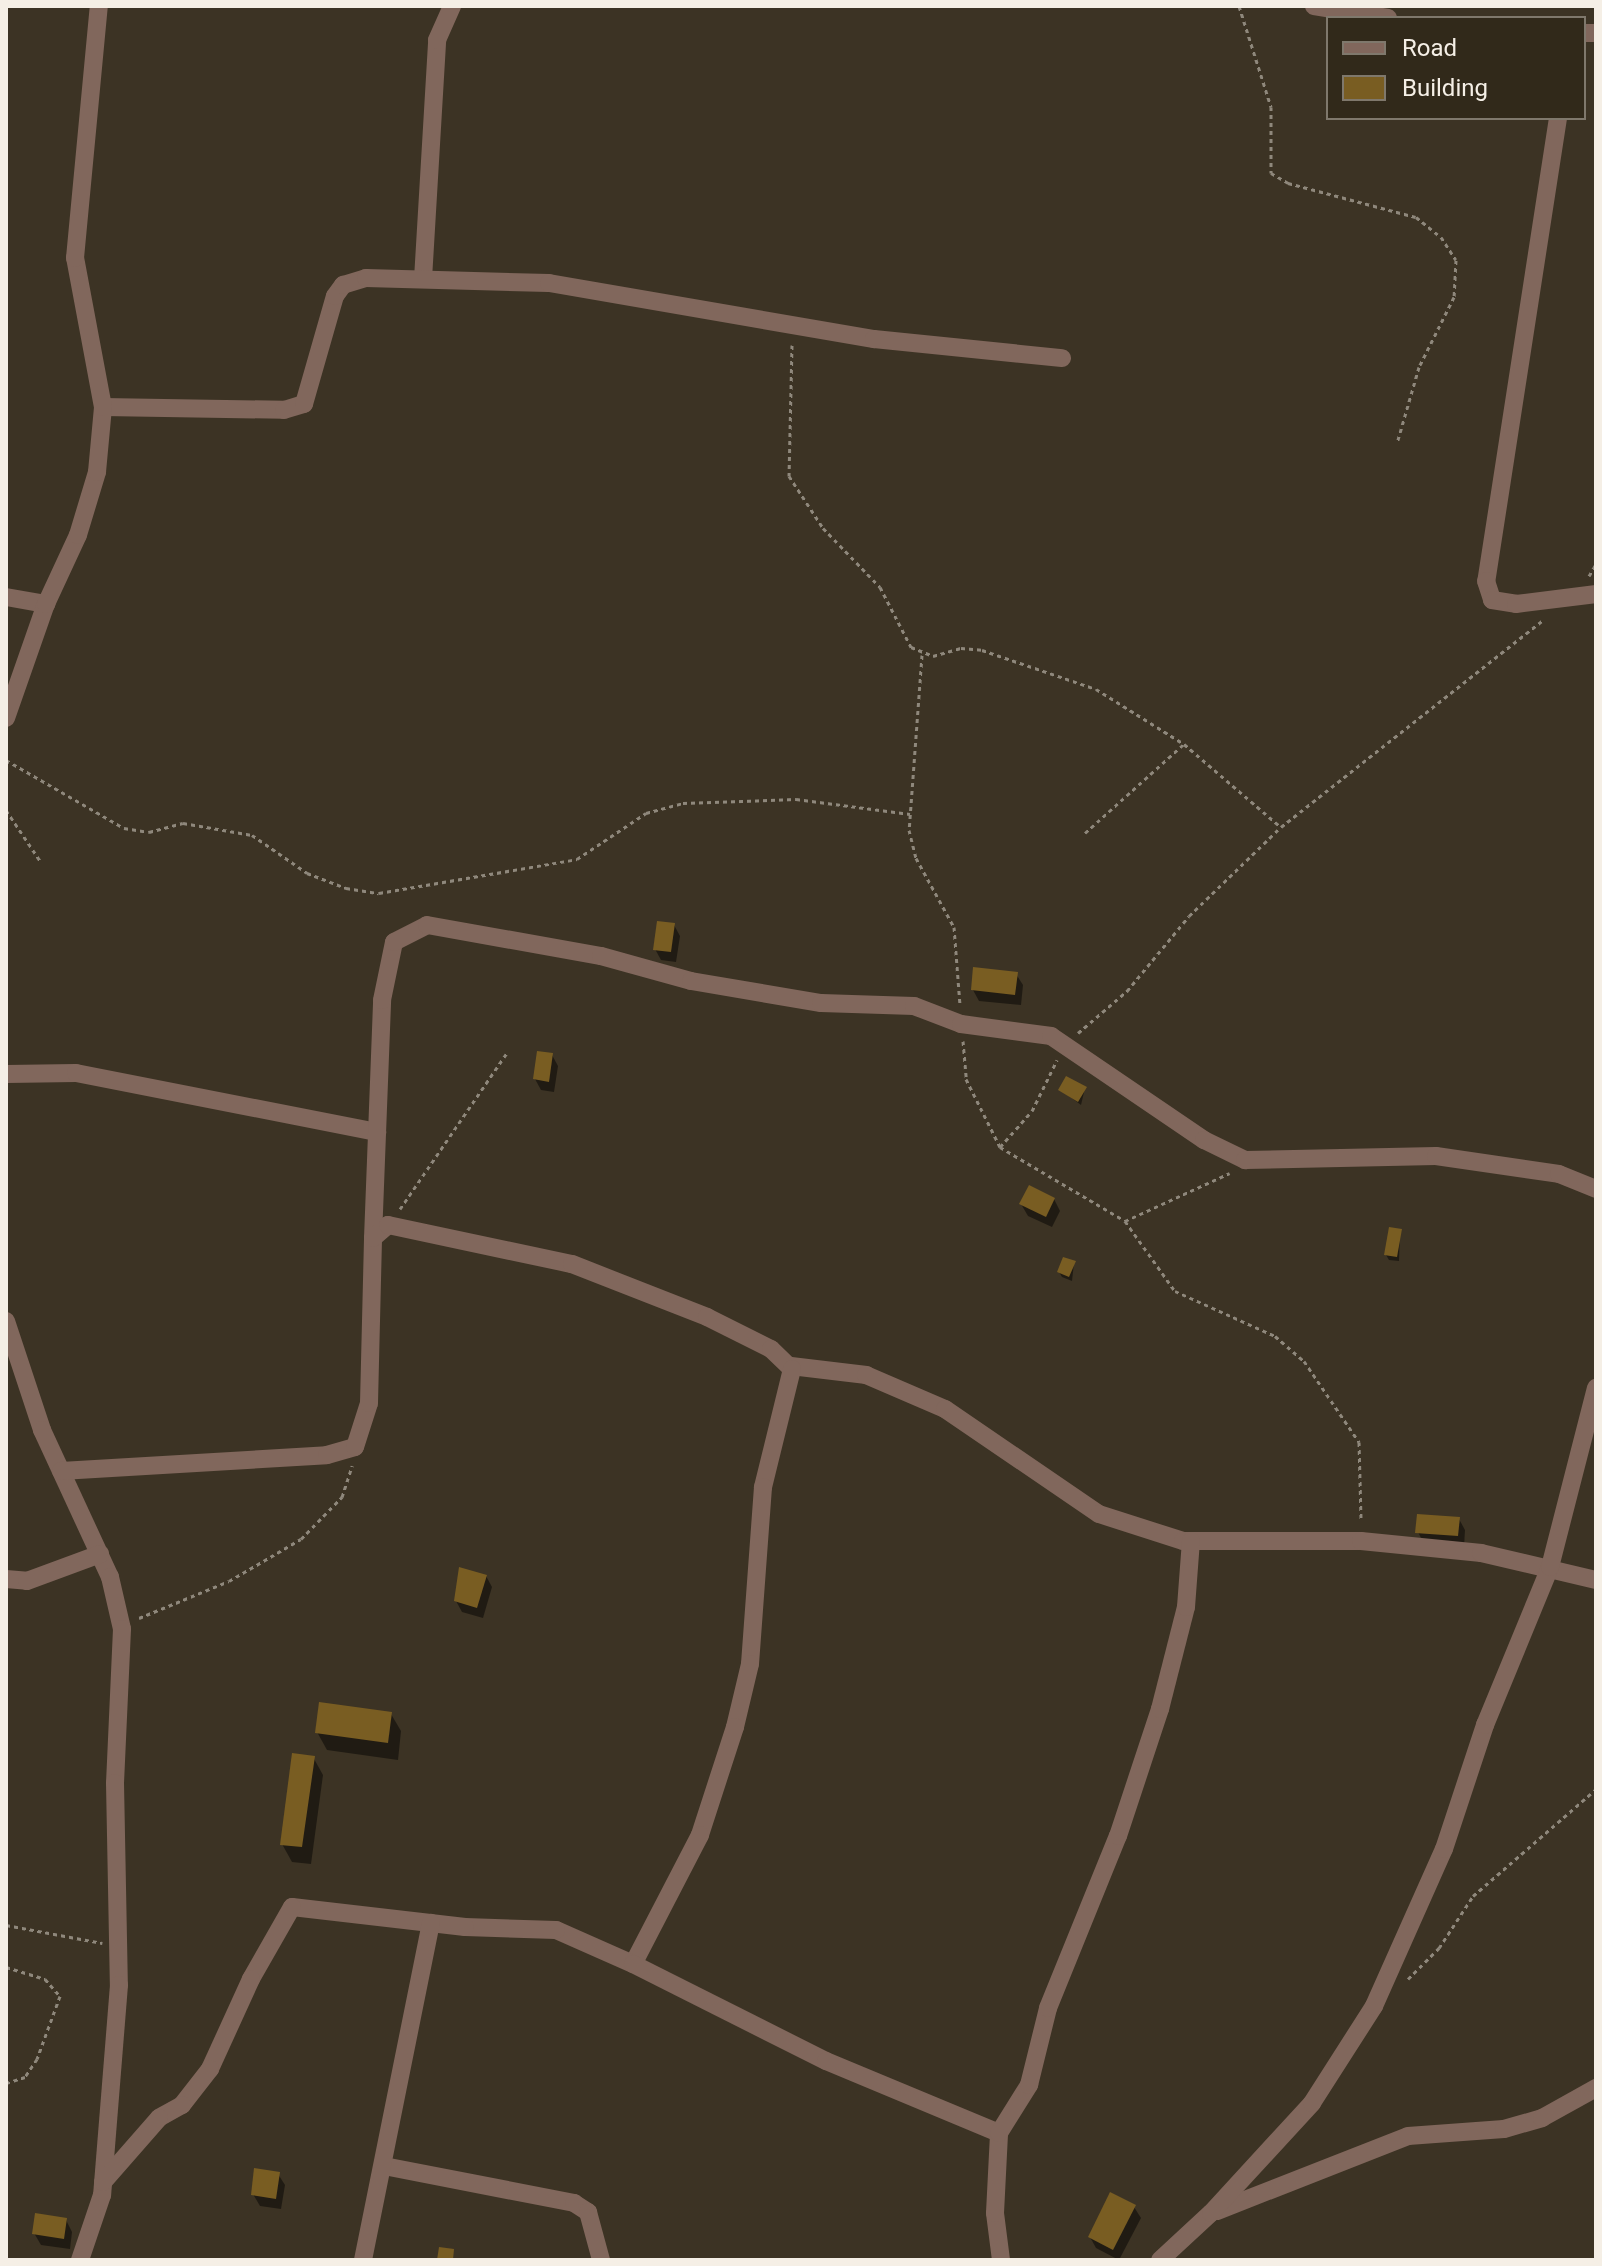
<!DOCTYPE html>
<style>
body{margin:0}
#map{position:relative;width:1602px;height:2266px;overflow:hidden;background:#3c3324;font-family:Roboto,sans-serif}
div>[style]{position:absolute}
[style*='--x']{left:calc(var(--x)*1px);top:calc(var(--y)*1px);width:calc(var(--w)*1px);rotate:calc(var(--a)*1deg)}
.shadow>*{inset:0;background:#0007}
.building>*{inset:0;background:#795d22}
.path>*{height:3px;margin-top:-1.5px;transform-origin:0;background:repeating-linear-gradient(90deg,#8f887c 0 4px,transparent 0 8px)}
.street>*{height:18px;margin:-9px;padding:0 9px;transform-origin:9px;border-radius:9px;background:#81675c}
span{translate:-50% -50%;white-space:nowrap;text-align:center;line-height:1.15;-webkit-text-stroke:7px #31291a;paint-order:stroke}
.frame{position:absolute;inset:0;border:8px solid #f5efe6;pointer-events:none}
.legend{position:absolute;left:1326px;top:16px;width:260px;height:104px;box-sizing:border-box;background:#31291a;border:2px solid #7f786c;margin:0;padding:10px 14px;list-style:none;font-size:24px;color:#f5efe6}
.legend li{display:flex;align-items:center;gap:16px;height:40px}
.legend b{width:40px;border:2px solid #7f786c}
</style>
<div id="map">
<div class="shadow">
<div style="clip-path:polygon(674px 925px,680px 936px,676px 962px,661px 960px,655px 949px)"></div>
<div style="clip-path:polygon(1016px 974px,1023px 985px,1021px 1005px,979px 1001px,973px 990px)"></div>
<div style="clip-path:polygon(552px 1055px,558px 1066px,554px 1092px,541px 1090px,535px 1079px)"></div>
<div style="clip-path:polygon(1085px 1088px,1081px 1105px,1061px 1090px)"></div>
<div style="clip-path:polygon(1054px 1199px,1060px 1211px,1052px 1227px,1028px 1216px,1021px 1204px)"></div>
<div style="clip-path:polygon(1400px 1231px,1399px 1261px,1389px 1260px,1386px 1255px)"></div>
<div style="clip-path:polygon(1074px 1263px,1072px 1281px,1062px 1277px,1059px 1272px)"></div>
<div style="clip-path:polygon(1459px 1519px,1465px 1530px,1464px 1547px,1424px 1544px,1418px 1532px)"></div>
<div style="clip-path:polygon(486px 1576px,492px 1587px,483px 1618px,462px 1612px,456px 1601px)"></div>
<div style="clip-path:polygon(391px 1714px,401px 1731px,398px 1760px,327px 1750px,317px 1732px)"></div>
<div style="clip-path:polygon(313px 1757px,323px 1775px,311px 1864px,292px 1862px,282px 1844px)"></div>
<div style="clip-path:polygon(278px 2174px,285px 2185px,281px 2209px,260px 2206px,253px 2194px)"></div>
<div style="clip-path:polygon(1134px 2207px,1141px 2218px,1119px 2260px,1096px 2248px,1090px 2237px)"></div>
<div style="clip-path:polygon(66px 2220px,72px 2232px,70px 2249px,41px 2245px,34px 2233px)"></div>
</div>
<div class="building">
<div style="clip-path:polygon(657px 921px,675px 923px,671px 952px,653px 950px)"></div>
<div style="clip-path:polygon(973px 967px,1018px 972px,1015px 995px,971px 990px)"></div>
<div style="clip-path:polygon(537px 1051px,553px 1053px,549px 1082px,533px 1079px)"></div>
<div style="clip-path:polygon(1066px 1076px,1087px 1087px,1078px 1102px,1058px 1090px)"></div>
<div style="clip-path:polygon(1029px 1185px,1055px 1198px,1046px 1217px,1019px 1204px)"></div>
<div style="clip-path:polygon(1389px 1227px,1402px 1229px,1397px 1257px,1384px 1255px)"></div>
<div style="clip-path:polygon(1063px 1257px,1076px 1261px,1069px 1277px,1057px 1272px)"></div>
<div style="clip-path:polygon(1417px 1514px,1460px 1517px,1458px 1536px,1415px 1533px)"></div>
<div style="clip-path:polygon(459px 1567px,487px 1575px,477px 1608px,454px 1601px)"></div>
<div style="clip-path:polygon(319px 1702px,392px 1712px,388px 1743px,315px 1733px)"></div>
<div style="clip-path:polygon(292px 1753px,315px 1756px,302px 1847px,280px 1845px)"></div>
<div style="clip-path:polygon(254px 2168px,280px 2172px,276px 2199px,251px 2195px)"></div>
<div style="clip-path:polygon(1110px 2192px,1136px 2205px,1113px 2250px,1088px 2237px)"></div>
<div style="clip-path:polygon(35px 2213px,67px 2218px,64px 2239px,32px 2234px)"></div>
<div style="clip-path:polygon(439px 2247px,454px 2249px,453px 2260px,437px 2260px)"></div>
</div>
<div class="path">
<div style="--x:1239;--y:6;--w:106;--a:72.4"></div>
<div style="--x:1271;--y:107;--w:66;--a:90"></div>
<div style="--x:1271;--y:173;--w:20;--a:30"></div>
<div style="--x:1288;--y:183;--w:132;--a:14.9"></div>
<div style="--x:1416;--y:217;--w:32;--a:39"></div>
<div style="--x:1441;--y:237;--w:27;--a:57"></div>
<div style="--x:1456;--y:260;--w:37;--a:93"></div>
<div style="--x:1454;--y:297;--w:78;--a:116.6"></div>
<div style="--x:1419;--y:367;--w:79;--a:106.1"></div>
<div style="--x:792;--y:345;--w:131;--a:91.3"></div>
<div style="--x:789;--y:476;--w:62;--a:56.8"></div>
<div style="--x:823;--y:528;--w:82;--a:46"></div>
<div style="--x:880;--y:587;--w:68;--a:62.7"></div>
<div style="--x:911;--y:647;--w:24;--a:22"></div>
<div style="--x:933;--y:656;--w:29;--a:-16"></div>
<div style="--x:961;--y:648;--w:21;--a:5"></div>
<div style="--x:982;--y:650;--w:120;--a:18.9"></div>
<div style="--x:1096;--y:689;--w:104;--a:32"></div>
<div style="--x:1184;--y:744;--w:128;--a:40.6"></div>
<div style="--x:1589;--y:576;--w:14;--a:-60"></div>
<div style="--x:922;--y:655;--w:175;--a:94.2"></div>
<div style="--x:909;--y:830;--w:29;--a:76"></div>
<div style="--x:916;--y:858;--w:79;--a:61.2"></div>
<div style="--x:954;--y:927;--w:78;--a:85.6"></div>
<div style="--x:6;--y:760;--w:136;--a:30"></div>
<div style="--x:124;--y:828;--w:25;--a:9"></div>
<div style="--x:149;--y:832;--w:35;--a:-15"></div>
<div style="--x:183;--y:823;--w:70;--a:9.9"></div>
<div style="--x:252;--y:835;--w:67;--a:34.6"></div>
<div style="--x:307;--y:873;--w:42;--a:21"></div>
<div style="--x:346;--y:888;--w:33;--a:9"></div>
<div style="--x:379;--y:893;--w:201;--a:-9.7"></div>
<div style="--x:577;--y:859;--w:83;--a:-33.7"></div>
<div style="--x:646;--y:813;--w:38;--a:-15"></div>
<div style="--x:683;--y:803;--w:113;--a:-2"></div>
<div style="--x:796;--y:799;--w:115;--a:7.5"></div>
<div style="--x:6;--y:810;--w:63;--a:56.1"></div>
<div style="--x:1085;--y:833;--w:133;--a:-42"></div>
<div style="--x:1078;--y:1033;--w:65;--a:-40.6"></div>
<div style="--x:1127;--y:991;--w:97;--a:-50.4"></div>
<div style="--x:1189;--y:916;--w:128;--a:-44.1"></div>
<div style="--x:1281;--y:827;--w:334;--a:-38.3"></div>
<div style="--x:963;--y:1041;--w:38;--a:85"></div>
<div style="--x:966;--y:1079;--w:76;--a:63.4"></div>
<div style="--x:1000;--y:1147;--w:145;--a:30.6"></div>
<div style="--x:1125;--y:1221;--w:86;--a:54.5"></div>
<div style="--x:1175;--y:1291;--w:110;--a:24.2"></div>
<div style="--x:1275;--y:1336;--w:38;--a:41"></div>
<div style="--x:1304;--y:1361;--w:98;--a:55.8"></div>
<div style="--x:1359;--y:1442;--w:79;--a:88.5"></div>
<div style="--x:1000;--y:1147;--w:48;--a:-48.4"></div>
<div style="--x:1032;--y:1111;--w:57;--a:-63.9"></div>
<div style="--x:400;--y:1209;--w:191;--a:-55.6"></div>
<div style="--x:1125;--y:1221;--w:115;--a:-24.6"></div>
<div style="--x:139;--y:1618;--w:97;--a:-22.3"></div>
<div style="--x:229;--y:1581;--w:83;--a:-30.3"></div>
<div style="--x:301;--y:1539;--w:59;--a:-45.7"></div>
<div style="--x:342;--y:1497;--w:33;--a:-72"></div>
<div style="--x:6;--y:1925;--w:98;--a:10.6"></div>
<div style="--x:6;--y:1967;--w:41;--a:17.1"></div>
<div style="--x:45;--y:1979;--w:23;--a:49"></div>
<div style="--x:60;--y:1996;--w:67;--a:110.1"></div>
<div style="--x:37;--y:2059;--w:22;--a:124"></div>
<div style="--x:25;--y:2077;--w:20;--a:162"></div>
<div style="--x:1408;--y:1979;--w:44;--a:-45"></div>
<div style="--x:1439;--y:1948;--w:62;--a:-56.8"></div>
<div style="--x:1473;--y:1896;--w:163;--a:-41"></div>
</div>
<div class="street">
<div style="--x:1314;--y:6;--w:75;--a:9.2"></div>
<div style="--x:1584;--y:33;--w:12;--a:0"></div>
<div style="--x:1558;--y:118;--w:469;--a:98.8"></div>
<div style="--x:1486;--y:581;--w:20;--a:72"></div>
<div style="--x:1492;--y:600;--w:24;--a:9"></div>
<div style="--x:1516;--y:604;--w:81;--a:-7.1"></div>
<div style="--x:423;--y:279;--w:239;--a:-86.6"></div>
<div style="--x:437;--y:40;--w:37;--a:-66"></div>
<div style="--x:103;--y:407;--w:181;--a:0.9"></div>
<div style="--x:284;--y:410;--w:21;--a:-17"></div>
<div style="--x:304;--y:404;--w:112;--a:-74"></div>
<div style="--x:335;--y:296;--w:14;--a:-54"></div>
<div style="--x:343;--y:285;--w:24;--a:-17"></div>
<div style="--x:366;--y:278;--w:183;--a:1.6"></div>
<div style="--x:549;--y:283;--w:330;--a:9.8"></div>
<div style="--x:874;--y:339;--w:189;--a:5.8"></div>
<div style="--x:6;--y:597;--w:41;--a:9.9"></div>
<div style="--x:6;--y:718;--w:121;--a:-70.7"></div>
<div style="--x:46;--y:604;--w:76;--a:-65.1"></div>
<div style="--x:78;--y:535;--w:66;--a:-73.2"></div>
<div style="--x:97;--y:472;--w:65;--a:-84.7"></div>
<div style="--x:103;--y:407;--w:152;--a:-100.6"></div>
<div style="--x:75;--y:258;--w:253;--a:-84.6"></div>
<div style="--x:6;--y:1074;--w:70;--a:-0.8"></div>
<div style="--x:76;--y:1073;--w:307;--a:11.1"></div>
<div style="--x:373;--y:1238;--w:238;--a:-87.8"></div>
<div style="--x:382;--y:1000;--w:59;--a:-78.3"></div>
<div style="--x:394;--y:942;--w:37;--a:-27"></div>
<div style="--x:427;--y:925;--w:177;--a:10.1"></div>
<div style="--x:601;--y:956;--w:93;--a:15.5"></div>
<div style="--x:691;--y:981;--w:132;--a:9.6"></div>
<div style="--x:821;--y:1003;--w:93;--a:1.8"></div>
<div style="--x:914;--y:1006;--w:50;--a:21"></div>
<div style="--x:961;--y:1024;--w:91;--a:7.6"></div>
<div style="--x:1051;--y:1036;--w:185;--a:34.2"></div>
<div style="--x:1204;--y:1140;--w:46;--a:26"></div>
<div style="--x:1245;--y:1160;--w:191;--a:-1.2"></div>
<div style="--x:1436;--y:1156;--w:124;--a:8.3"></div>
<div style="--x:1559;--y:1174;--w:40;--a:22"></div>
<div style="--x:6;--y:1321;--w:115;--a:71.7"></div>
<div style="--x:42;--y:1430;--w:162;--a:65.2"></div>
<div style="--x:110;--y:1577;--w:53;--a:77"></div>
<div style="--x:122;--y:1629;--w:154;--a:92.6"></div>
<div style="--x:115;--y:1783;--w:202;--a:88.9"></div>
<div style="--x:119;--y:1985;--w:211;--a:94.6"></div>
<div style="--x:102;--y:2195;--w:69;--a:108.7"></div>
<div style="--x:791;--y:1366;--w:76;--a:6.8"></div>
<div style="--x:866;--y:1375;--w:86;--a:23.3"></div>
<div style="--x:945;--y:1409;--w:186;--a:34.3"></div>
<div style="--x:1099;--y:1514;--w:88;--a:17.8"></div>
<div style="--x:1183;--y:1541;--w:178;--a:0"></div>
<div style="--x:1361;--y:1541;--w:121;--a:5.7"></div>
<div style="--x:1481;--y:1553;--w:118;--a:13.2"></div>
<div style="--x:61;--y:1471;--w:266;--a:-3.4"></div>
<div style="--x:327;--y:1455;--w:29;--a:-16"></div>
<div style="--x:355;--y:1447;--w:46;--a:-72.3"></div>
<div style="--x:369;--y:1403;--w:165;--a:-88.6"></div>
<div style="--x:373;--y:1238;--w:20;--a:-41"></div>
<div style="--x:388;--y:1225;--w:188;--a:12"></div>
<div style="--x:572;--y:1264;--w:145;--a:21.4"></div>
<div style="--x:707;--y:1317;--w:72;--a:26.6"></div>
<div style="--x:771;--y:1349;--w:29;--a:44"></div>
<div style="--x:792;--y:1369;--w:122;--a:103.8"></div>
<div style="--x:763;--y:1487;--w:177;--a:94.2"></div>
<div style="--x:750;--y:1664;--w:65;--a:103.4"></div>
<div style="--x:735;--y:1727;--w:114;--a:108"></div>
<div style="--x:700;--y:1835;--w:145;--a:117.4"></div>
<div style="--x:633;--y:1964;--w:84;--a:-156.2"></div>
<div style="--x:556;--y:1930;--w:91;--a:-178.1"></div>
<div style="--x:465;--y:1927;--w:174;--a:-173.4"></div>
<div style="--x:292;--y:1907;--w:83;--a:119.7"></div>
<div style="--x:251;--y:1979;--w:99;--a:114.5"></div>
<div style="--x:210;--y:2069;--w:46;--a:127.9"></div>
<div style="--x:182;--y:2105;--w:26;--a:151"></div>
<div style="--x:159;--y:2118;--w:85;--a:131.2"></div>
<div style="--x:6;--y:1579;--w:21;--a:5"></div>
<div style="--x:27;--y:1581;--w:78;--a:-20.3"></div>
<div style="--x:633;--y:1964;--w:216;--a:26.7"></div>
<div style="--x:826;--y:2061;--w:187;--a:22.6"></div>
<div style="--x:384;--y:2166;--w:194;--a:11"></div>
<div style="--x:574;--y:2203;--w:17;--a:33"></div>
<div style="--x:588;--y:2212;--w:50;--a:74.8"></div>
<div style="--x:1217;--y:2211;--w:205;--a:-21.4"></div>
<div style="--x:1408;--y:2136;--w:96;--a:-4.2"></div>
<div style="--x:1504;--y:2129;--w:40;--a:-16"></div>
<div style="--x:1542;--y:2118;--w:62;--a:-29.1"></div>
<div style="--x:363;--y:2260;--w:344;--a:-78.6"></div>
<div style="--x:1001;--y:2260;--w:47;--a:-97.3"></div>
<div style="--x:995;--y:2213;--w:80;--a:-87.1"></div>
<div style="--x:999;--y:2133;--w:57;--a:-58"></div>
<div style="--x:1029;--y:2085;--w:79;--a:-76.1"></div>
<div style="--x:1048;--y:2008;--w:186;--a:-67.9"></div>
<div style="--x:1118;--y:1836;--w:134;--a:-71.7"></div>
<div style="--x:1160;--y:1709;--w:105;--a:-75.7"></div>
<div style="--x:1186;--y:1607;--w:66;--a:-85.7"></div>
<div style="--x:1160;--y:2260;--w:69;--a:-42.7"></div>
<div style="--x:1211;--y:2213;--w:149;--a:-47.4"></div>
<div style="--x:1312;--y:2103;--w:115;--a:-57.4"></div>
<div style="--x:1374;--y:2006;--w:172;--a:-66"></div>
<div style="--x:1444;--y:1849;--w:131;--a:-71.7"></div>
<div style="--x:1485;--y:1725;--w:171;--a:-67.6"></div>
<div style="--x:1550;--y:1567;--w:185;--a:-75.6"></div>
</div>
<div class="frame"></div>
<ul class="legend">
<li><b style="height:10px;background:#81675c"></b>Road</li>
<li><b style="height:22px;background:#795d22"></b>Building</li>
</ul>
</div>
